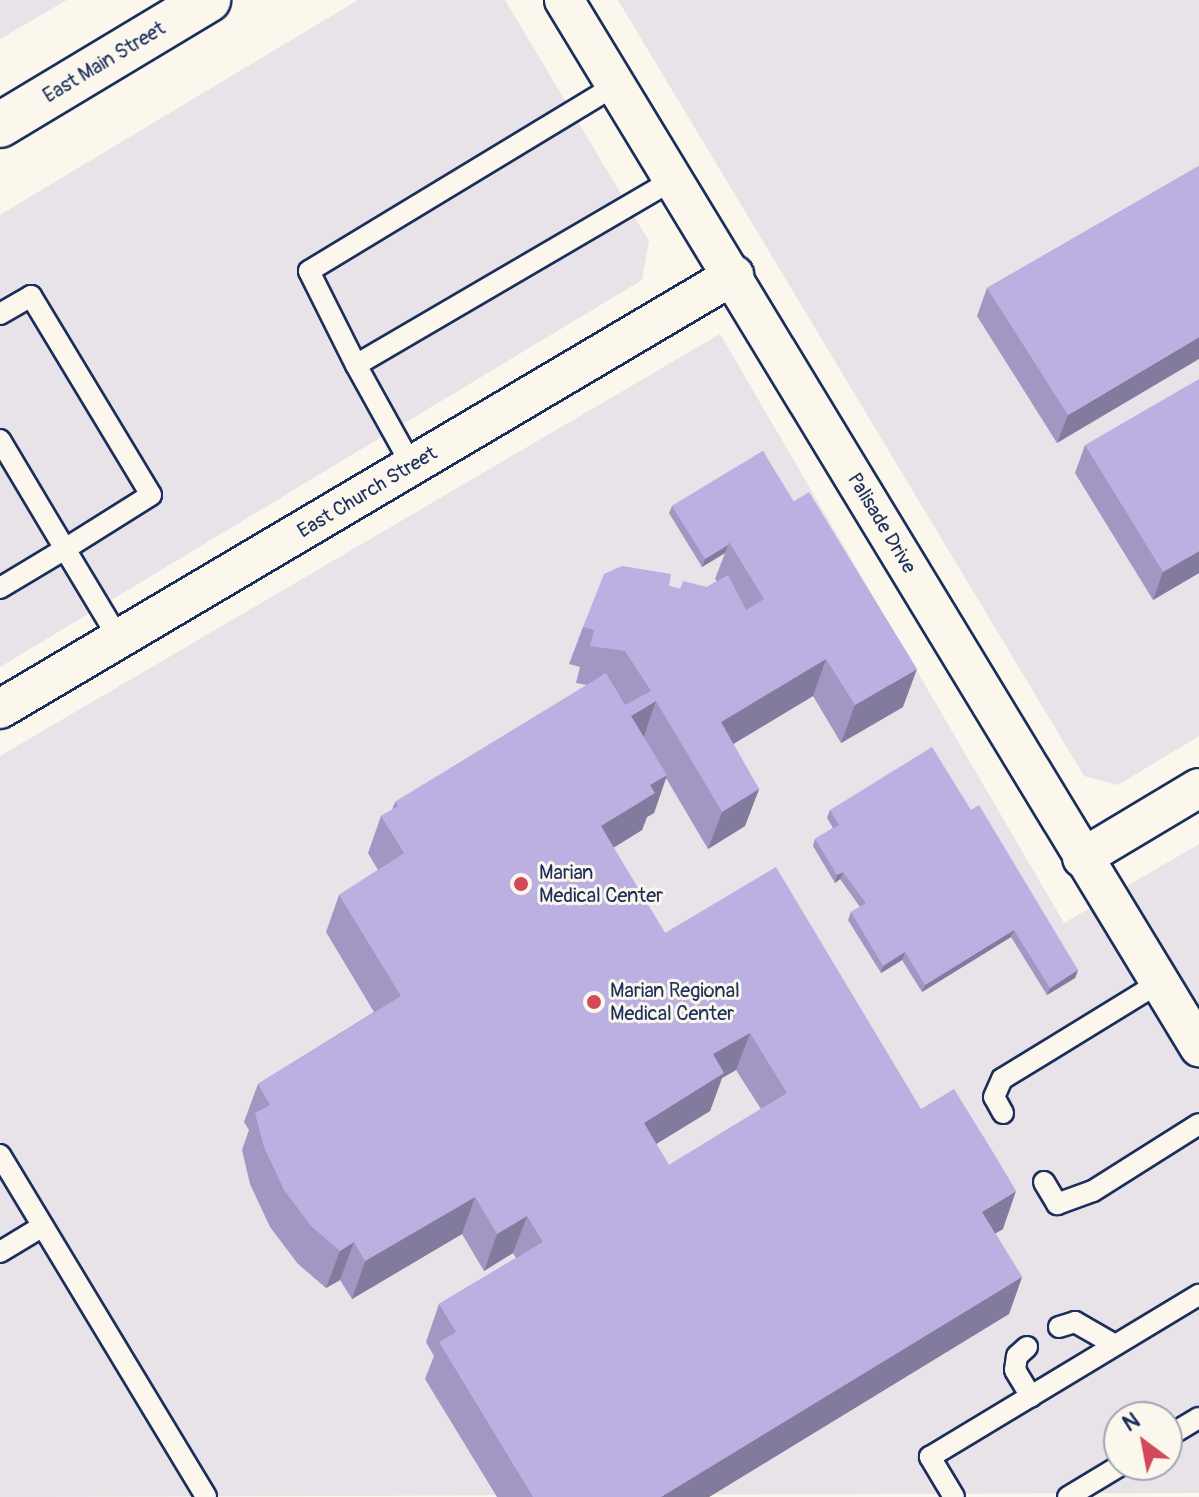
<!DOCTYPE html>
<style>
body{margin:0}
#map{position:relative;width:1199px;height:1497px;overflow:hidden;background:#fbf7ec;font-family:Pangolin,sans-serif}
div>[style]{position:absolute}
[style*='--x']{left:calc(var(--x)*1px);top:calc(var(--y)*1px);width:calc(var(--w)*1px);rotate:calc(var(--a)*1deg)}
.built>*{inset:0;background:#e8e2e9}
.roads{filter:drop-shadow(2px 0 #1b2f5e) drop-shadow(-2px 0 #1b2f5e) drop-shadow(0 2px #1b2f5e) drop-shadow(0 -2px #1b2f5e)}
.lane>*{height:20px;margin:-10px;padding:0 10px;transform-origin:10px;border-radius:10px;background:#fbf7ec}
.street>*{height:38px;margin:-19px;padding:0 19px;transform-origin:19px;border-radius:19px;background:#fbf7ec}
.secondary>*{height:44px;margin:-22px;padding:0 22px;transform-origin:22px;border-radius:22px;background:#fbf7ec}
.wall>*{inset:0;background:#a197c2}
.shaded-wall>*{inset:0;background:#837b9e}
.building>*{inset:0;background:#bbb0e1}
.dots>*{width:22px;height:22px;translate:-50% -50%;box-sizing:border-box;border:4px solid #fbf7ec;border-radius:50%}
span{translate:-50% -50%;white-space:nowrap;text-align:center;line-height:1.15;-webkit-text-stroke:6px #fbf7ec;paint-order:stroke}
.street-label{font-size:20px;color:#1b2f5e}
.poi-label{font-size:20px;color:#1b2f5e}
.left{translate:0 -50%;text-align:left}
.north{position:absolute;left:1103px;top:1401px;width:80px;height:80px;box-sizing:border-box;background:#fbf7ec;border:2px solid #a1a7b3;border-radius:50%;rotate:328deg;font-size:22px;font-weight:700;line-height:32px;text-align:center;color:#1b2f5e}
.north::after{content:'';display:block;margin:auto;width:28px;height:36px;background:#d1495b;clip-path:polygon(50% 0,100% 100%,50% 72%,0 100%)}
</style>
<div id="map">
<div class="built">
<div style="clip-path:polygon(0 0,67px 0,0 39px)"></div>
<div style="clip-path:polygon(358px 0,505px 0,649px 241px,642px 280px,0 667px,0 215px)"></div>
<div style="clip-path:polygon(618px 0,1199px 0,1199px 736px,1118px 785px,1084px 776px)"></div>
<div style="clip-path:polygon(evenodd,720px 334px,1064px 923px,1199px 844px,1199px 1493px,0 1497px,0 756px,720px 334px,1119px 1417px,1167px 1417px,1167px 1465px,1119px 1465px,1119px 1417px)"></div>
</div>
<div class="roads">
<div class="lane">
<div style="--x:0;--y:314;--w:36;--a:-30"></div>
<div style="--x:31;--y:296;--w:232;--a:58.9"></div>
<div style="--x:151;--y:495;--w:102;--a:147.9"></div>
<div style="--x:65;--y:549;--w:127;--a:-120.8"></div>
<div style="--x:356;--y:365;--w:105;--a:-116.6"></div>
<div style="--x:309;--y:271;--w:359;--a:-31.2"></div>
<div style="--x:412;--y:466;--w:115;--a:-119"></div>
<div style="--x:356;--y:365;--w:368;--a:-30.3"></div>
<div style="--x:0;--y:588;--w:76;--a:-31"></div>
<div style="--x:65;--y:549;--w:105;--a:59"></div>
<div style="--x:1003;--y:1113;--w:18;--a:-119"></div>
<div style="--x:994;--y:1097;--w:20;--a:-66"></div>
<div style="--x:1002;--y:1079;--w:185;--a:-31.5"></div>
<div style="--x:0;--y:1155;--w:399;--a:58.9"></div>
<div style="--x:1044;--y:1182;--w:26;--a:59"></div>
<div style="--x:1057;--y:1204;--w:38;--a:-20"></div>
<div style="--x:1093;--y:1191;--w:125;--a:-32.3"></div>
<div style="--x:0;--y:1252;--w:50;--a:-31.2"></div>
<div style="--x:1059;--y:1327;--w:17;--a:-17"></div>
<div style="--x:1075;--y:1322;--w:46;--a:29.9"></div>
<div style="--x:1027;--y:1347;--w:13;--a:138"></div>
<div style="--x:1017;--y:1356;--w:14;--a:98"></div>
<div style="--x:1015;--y:1370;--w:31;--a:59"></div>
<div style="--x:1167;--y:1437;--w:37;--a:-31"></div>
<div style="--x:954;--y:1497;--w:47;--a:-121"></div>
<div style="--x:930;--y:1457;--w:314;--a:-31.1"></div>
<div style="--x:1068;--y:1497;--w:62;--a:-31.1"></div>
</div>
<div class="street">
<div style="--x:564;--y:0;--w:1225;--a:58.76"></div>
<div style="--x:0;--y:709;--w:853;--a:-30.6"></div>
<div style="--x:1082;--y:858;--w:136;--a:-30.9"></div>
</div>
<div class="secondary">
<div style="--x:0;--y:125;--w:243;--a:-31"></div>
</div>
</div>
<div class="wall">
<div style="clip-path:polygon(1199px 166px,1057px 443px,977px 316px,987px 288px)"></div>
<div style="clip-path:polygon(1085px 445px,1199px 573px,1153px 600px,1075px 473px)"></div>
<div style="clip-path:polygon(evenodd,763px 451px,903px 707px,841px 743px,813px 696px,733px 744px,759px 789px,745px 826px,708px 849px,666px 778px,654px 813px,647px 817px,642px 830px,613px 848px,665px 933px,921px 1109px,1003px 1229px,995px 1233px,1022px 1277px,1009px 1314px,709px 1497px,497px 1497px,425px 1379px,434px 1356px,426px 1342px,439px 1304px,516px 1258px,513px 1253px,484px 1271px,462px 1234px,352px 1299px,340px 1280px,326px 1288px,298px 1264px,270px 1227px,250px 1184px,242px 1150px,249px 1130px,244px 1122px,258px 1084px,374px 1012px,326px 932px,339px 895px,378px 870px,368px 853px,381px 816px,392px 810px,395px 802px,587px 685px,576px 683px,580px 667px,569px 664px,583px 627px,669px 586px,680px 589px,707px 587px,717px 581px,715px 579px,725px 553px,702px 567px,669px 513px,672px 506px,763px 451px,736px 1070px,761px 1109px,669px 1165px,656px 1144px,710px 1111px,722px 1078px,736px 1070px)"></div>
<div style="clip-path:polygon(830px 810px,971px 810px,1078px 970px,1075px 978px,1047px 995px,1011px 937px,922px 992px,902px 960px,881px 973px,848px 920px,851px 912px,860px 907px,840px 879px,835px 883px,813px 846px,815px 839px,833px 828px,827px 818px)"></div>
</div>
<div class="shaded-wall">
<div style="clip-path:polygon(1199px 337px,1199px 359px,1057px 443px,1068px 415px)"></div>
<div style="clip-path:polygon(728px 545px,725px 553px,702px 567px,705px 559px)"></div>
<div style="clip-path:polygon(1199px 551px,1199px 573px,1153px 600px,1163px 572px)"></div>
<div style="clip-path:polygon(826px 659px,813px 696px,707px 760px,721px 722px)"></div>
<div style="clip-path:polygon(917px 669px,903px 707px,841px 743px,855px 705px)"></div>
<div style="clip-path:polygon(656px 701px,643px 739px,631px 716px)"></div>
<div style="clip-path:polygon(667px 775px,654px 813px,647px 817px,642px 830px,587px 864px,601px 826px,650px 785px)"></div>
<div style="clip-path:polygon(759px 789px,745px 826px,708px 849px,722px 812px)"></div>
<div style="clip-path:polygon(843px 872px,840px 879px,835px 883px,837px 875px)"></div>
<div style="clip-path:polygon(1014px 930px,1011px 937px,922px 992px,925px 985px)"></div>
<div style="clip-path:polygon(905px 952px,902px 960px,881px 973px,883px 966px)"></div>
<div style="clip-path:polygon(1078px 970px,1075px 978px,1047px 995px,1050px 988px)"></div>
<div style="clip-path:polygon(750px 1033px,736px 1070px,722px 1078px,710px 1111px,630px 1160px,644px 1123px,713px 1054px)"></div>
<div style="clip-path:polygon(1016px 1191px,1003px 1229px,969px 1249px,982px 1212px)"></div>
<div style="clip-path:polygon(475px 1197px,462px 1234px,352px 1299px,365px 1261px)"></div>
<div style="clip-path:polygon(527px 1216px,513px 1253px,484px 1271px,497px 1234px)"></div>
<div style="clip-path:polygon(354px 1242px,340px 1280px,326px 1288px,340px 1251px)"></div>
<div style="clip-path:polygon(1022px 1277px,1009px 1314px,709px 1497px,661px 1497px)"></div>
</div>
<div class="building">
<div style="clip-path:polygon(1199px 166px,1199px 337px,1068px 415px,987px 288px)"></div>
<div style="clip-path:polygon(1199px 379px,1199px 551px,1163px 572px,1085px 445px)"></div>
<div style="clip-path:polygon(763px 451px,794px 502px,729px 542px,728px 545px,705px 559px,672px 506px)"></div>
<div style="clip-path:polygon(evenodd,809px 492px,917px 669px,855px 705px,826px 659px,721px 722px,759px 789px,722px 812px,656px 701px,631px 716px,667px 775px,650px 785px,655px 793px,601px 826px,665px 933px,776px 867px,921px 1109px,954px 1089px,996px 1157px,1016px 1191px,982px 1212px,1022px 1277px,661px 1497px,533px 1497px,439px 1342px,456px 1332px,439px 1304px,543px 1242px,527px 1216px,497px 1234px,475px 1197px,365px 1261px,354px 1242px,340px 1251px,311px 1226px,284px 1190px,264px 1147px,255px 1113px,270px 1105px,258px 1084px,401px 996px,339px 895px,404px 853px,381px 816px,398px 806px,395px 802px,606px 673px,625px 705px,651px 691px,625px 651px,590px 646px,594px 630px,583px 627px,604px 574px,622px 566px,671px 574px,669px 586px,680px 589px,683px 581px,707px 587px,728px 575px,746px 610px,764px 599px,729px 542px,809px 492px,750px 1033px,787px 1093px,669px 1165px,644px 1123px,724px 1073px,713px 1054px,750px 1033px)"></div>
<div style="clip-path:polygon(932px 747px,971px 810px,979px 805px,1078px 970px,1050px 988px,1014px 930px,925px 985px,905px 952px,883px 966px,851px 912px,866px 903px,843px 872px,837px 875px,815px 839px,839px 825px,830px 810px)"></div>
</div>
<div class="dots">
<div style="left:521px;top:884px;background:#d1495b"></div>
<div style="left:594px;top:1002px;background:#d1495b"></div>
</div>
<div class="street-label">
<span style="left:104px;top:62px;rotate:-31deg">East Main Street</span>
<span style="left:367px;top:492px;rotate:-31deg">East Church Street</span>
<span style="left:882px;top:523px;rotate:59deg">Palisade Drive</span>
</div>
<div class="poi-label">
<span class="left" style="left:539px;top:884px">Marian<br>Medical Center</span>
<span class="left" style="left:610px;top:1002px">Marian Regional<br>Medical Center</span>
</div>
<div class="north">N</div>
</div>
